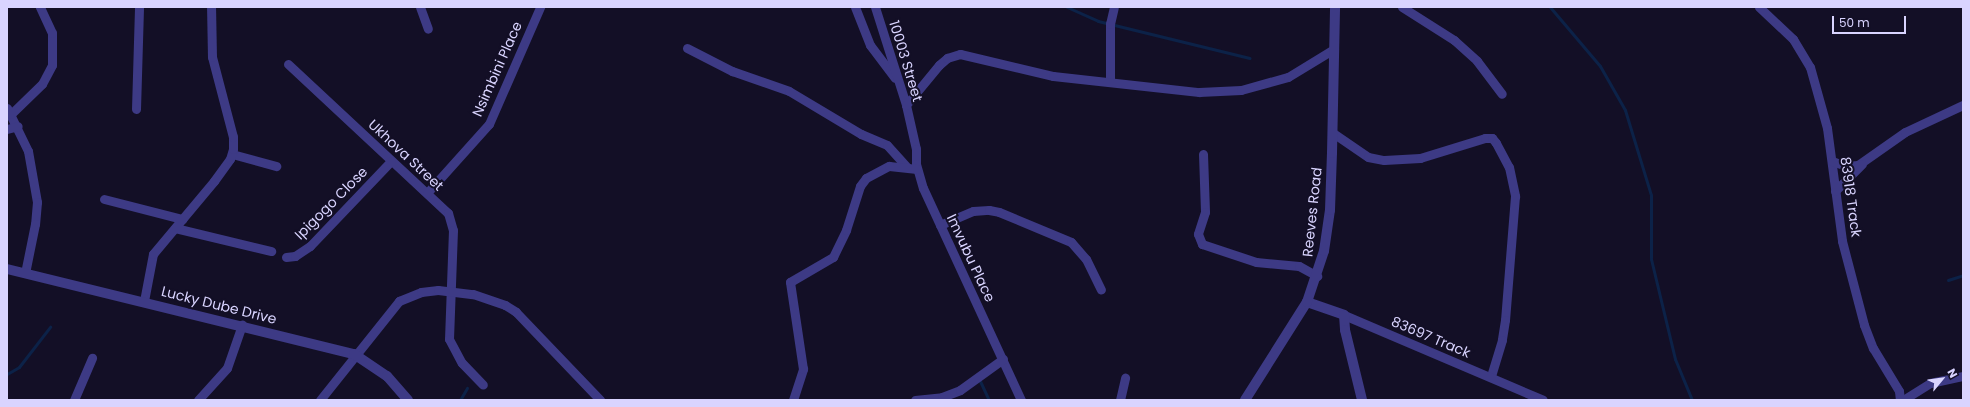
<!DOCTYPE html>
<style>
body{margin:0}
#map{position:relative;width:1970px;height:407px;overflow:hidden;background:#130f26;font-family:Poppins,sans-serif}
div>[style]{position:absolute}
[style*='--x']{left:calc(var(--x)*1px);top:calc(var(--y)*1px);width:calc(var(--w)*1px);rotate:calc(var(--a)*1deg)}
.stream>*{height:3px;margin:-1.5px;padding:0 1.5px;transform-origin:1.5px;border-radius:1.5px;background:#0c2248}
.minor>*{height:9px;margin:-4.5px;padding:0 4.5px;transform-origin:4.5px;border-radius:4.5px;background:#3d3a85}
.tertiary>*{height:10px;margin:-5px;padding:0 5px;transform-origin:5px;border-radius:5px;background:#3d3a85}
span{translate:-50% -50%;white-space:nowrap;text-align:center;line-height:1.15;-webkit-text-stroke:4px #130f26;paint-order:stroke}
.street-label{font-size:14px;color:#d9d4ff}
.frame{position:absolute;inset:0;border:8px solid #d9d4ff;pointer-events:none}
.north{position:absolute;left:1922px;top:359px;width:40px;height:40px;-webkit-text-stroke:3px #130f26;paint-order:stroke;rotate:61deg;font-size:11px;font-weight:700;line-height:16px;text-align:center;color:#d9d4ff}
.north::after{content:'';display:block;margin:auto;width:14px;height:18px;background:#d9d4ff;clip-path:polygon(50% 0,100% 100%,50% 72%,0 100%)}
.scale{position:absolute;left:1832px;top:16px;width:74px;height:18px;box-sizing:border-box;border:2px solid #d9d4ff;border-top:0;padding-left:5px;font-size:12px;line-height:14px;white-space:nowrap;color:#d9d4ff;-webkit-text-stroke:3px #130f26;paint-order:stroke}
</style>
<div id="map">
<div class="stream">
<div style="--x:1067;--y:7;--w:34;--a:24"></div>
<div style="--x:1098;--y:21;--w:156;--a:13.7"></div>
<div style="--x:1550;--y:7;--w:77;--a:49.7"></div>
<div style="--x:1600;--y:66;--w:51;--a:60.4"></div>
<div style="--x:1625;--y:110;--w:89;--a:73"></div>
<div style="--x:1651;--y:195;--w:64;--a:90"></div>
<div style="--x:1651;--y:259;--w:103;--a:76.5"></div>
<div style="--x:1675;--y:359;--w:44;--a:67.5"></div>
<div style="--x:1948;--y:280;--w:16;--a:-18"></div>
<div style="--x:7;--y:374;--w:14;--a:-30"></div>
<div style="--x:19;--y:367;--w:51;--a:-52.2"></div>
<div style="--x:980;--y:381;--w:21;--a:65"></div>
<div style="--x:460;--y:400;--w:14;--a:-60"></div>
</div>
<div class="minor">
<div style="--x:420;--y:7;--w:23;--a:70"></div>
<div style="--x:855;--y:7;--w:41;--a:68.5"></div>
<div style="--x:870;--y:45;--w:41;--a:52.9"></div>
<div style="--x:875;--y:7;--w:103;--a:72.4"></div>
<div style="--x:906;--y:105;--w:45;--a:77.2"></div>
<div style="--x:916;--y:149;--w:15;--a:90"></div>
<div style="--x:916;--y:164;--w:25;--a:74"></div>
<div style="--x:923;--y:188;--w:234;--a:65.2"></div>
<div style="--x:1402;--y:7;--w:62;--a:32.4"></div>
<div style="--x:1454;--y:40;--w:31;--a:42"></div>
<div style="--x:1477;--y:61;--w:41;--a:52.9"></div>
<div style="--x:1759;--y:7;--w:47;--a:43.3"></div>
<div style="--x:1793;--y:39;--w:33;--a:59"></div>
<div style="--x:1810;--y:67;--w:63;--a:74.4"></div>
<div style="--x:1827;--y:128;--w:114;--a:82.4"></div>
<div style="--x:1842;--y:241;--w:87;--a:75.3"></div>
<div style="--x:1864;--y:325;--w:25;--a:69"></div>
<div style="--x:1873;--y:348;--w:50;--a:58.8"></div>
<div style="--x:1899;--y:391;--w:9;--a:84"></div>
<div style="--x:687;--y:48;--w:51;--a:27.1"></div>
<div style="--x:732;--y:71;--w:60;--a:19.3"></div>
<div style="--x:789;--y:91;--w:84;--a:30.8"></div>
<div style="--x:861;--y:134;--w:28;--a:23"></div>
<div style="--x:887;--y:145;--w:30;--a:48"></div>
<div style="--x:288;--y:64;--w:219;--a:43"></div>
<div style="--x:448;--y:213;--w:18;--a:74"></div>
<div style="--x:453;--y:230;--w:109;--a:92.1"></div>
<div style="--x:449;--y:339;--w:27;--a:62"></div>
<div style="--x:462;--y:363;--w:30;--a:46"></div>
<div style="--x:1110;--y:81;--w:57;--a:-90"></div>
<div style="--x:1110;--y:24;--w:17;--a:-77"></div>
<div style="--x:906;--y:105;--w:52;--a:-50.5"></div>
<div style="--x:939;--y:65;--w:11;--a:-41"></div>
<div style="--x:947;--y:58;--w:14;--a:-17"></div>
<div style="--x:960;--y:54;--w:96;--a:13.3"></div>
<div style="--x:1053;--y:76;--w:147;--a:6.3"></div>
<div style="--x:1199;--y:92;--w:42;--a:-2.7"></div>
<div style="--x:1241;--y:90;--w:49;--a:-15.5"></div>
<div style="--x:1288;--y:77;--w:54;--a:-31.3"></div>
<div style="--x:7;--y:108;--w:48;--a:64"></div>
<div style="--x:28;--y:151;--w:52;--a:80"></div>
<div style="--x:37;--y:202;--w:22;--a:95"></div>
<div style="--x:35;--y:224;--w:50;--a:101.5"></div>
<div style="--x:136;--y:109;--w:102;--a:-88.3"></div>
<div style="--x:11;--y:114;--w:43;--a:-44.1"></div>
<div style="--x:42;--y:84;--w:21;--a:-62"></div>
<div style="--x:52;--y:65;--w:32;--a:-90"></div>
<div style="--x:52;--y:33;--w:29;--a:-115"></div>
<div style="--x:7;--y:129;--w:11;--a:-15"></div>
<div style="--x:1333;--y:133;--w:42;--a:34.4"></div>
<div style="--x:1368;--y:157;--w:16;--a:11"></div>
<div style="--x:1384;--y:160;--w:36;--a:-3"></div>
<div style="--x:1420;--y:158;--w:68;--a:-17.1"></div>
<div style="--x:1485;--y:138;--w:7;--a:0"></div>
<div style="--x:1492;--y:138;--w:6;--a:51"></div>
<div style="--x:1496;--y:143;--w:27;--a:62"></div>
<div style="--x:1509;--y:167;--w:30;--a:78"></div>
<div style="--x:1515;--y:196;--w:124;--a:94.6"></div>
<div style="--x:1505;--y:320;--w:20;--a:99"></div>
<div style="--x:1502;--y:340;--w:38;--a:107"></div>
<div style="--x:232;--y:154;--w:46;--a:15.3"></div>
<div style="--x:1203;--y:154;--w:58;--a:88"></div>
<div style="--x:1205;--y:212;--w:23;--a:108"></div>
<div style="--x:1198;--y:234;--w:11;--a:68"></div>
<div style="--x:1202;--y:244;--w:57;--a:18.4"></div>
<div style="--x:1256;--y:262;--w:43;--a:5.3"></div>
<div style="--x:1299;--y:266;--w:21;--a:29"></div>
<div style="--x:1832;--y:161;--w:15;--a:20"></div>
<div style="--x:1846;--y:166;--w:12;--a:-5"></div>
<div style="--x:1858;--y:165;--w:57;--a:-35.1"></div>
<div style="--x:1905;--y:132;--w:64;--a:-25"></div>
<div style="--x:1835;--y:191;--w:38;--a:-45"></div>
<div style="--x:427;--y:193;--w:93;--a:-48.1"></div>
<div style="--x:489;--y:124;--w:128;--a:-66.4"></div>
<div style="--x:104;--y:199;--w:81;--a:14.4"></div>
<div style="--x:940;--y:225;--w:36;--a:-23"></div>
<div style="--x:973;--y:211;--w:16;--a:-4"></div>
<div style="--x:989;--y:210;--w:10;--a:11"></div>
<div style="--x:999;--y:212;--w:78;--a:22.6"></div>
<div style="--x:1071;--y:242;--w:23;--a:49"></div>
<div style="--x:1086;--y:259;--w:34;--a:64"></div>
<div style="--x:175;--y:228;--w:99;--a:13.5"></div>
<div style="--x:286;--y:257;--w:9;--a:-6"></div>
<div style="--x:295;--y:256;--w:18;--a:-34"></div>
<div style="--x:310;--y:246;--w:117;--a:-46.4"></div>
<div style="--x:144;--y:301;--w:48;--a:-79.2"></div>
<div style="--x:153;--y:254;--w:95;--a:-50.1"></div>
<div style="--x:214;--y:181;--w:27;--a:-54"></div>
<div style="--x:230;--y:159;--w:10;--a:-73"></div>
<div style="--x:233;--y:149;--w:12;--a:-90"></div>
<div style="--x:233;--y:137;--w:83;--a:-104.7"></div>
<div style="--x:212;--y:57;--w:50;--a:-91.1"></div>
<div style="--x:1344;--y:315;--w:216;--a:23.1"></div>
<div style="--x:74;--y:400;--w:46;--a:-66.8"></div>
<div style="--x:198;--y:400;--w:43;--a:-47.8"></div>
<div style="--x:227;--y:368;--w:46;--a:-70.8"></div>
<div style="--x:320;--y:400;--w:127;--a:-51.4"></div>
<div style="--x:399;--y:301;--w:24;--a:-22"></div>
<div style="--x:421;--y:292;--w:17;--a:-7"></div>
<div style="--x:438;--y:290;--w:35;--a:7"></div>
<div style="--x:473;--y:294;--w:34;--a:19"></div>
<div style="--x:505;--y:305;--w:13;--a:32"></div>
<div style="--x:516;--y:312;--w:122;--a:46.3"></div>
<div style="--x:793;--y:400;--w:33;--a:-72"></div>
<div style="--x:803;--y:369;--w:88;--a:-98.5"></div>
<div style="--x:790;--y:282;--w:50;--a:-30.2"></div>
<div style="--x:833;--y:257;--w:30;--a:-64"></div>
<div style="--x:846;--y:230;--w:46;--a:-72.3"></div>
<div style="--x:860;--y:186;--w:10;--a:-53"></div>
<div style="--x:866;--y:178;--w:26;--a:-28"></div>
<div style="--x:889;--y:166;--w:28;--a:6"></div>
<div style="--x:915;--y:400;--w:27;--a:-6"></div>
<div style="--x:942;--y:397;--w:19;--a:-21"></div>
<div style="--x:960;--y:390;--w:53;--a:-35.8"></div>
<div style="--x:1120;--y:400;--w:23;--a:-77"></div>
<div style="--x:1903;--y:400;--w:32;--a:-32"></div>
<div style="--x:1930;--y:383;--w:34;--a:-12"></div>
</div>
<div class="tertiary">
<div style="--x:7;--y:269;--w:357;--a:13.8"></div>
<div style="--x:354;--y:354;--w:40;--a:34"></div>
<div style="--x:387;--y:376;--w:32;--a:49"></div>
<div style="--x:1307;--y:302;--w:39;--a:19"></div>
<div style="--x:1344;--y:315;--w:15;--a:86"></div>
<div style="--x:1345;--y:330;--w:72;--a:76.3"></div>
<div style="--x:1245;--y:400;--w:116;--a:-57.7"></div>
<div style="--x:1307;--y:302;--w:54;--a:-71.6"></div>
<div style="--x:1324;--y:251;--w:41;--a:-81.7"></div>
<div style="--x:1330;--y:210;--w:57;--a:-88"></div>
<div style="--x:1332;--y:153;--w:146;--a:-88.8"></div>
</div>
<div class="street-label">
<span style="left:906px;top:61px;rotate:73deg">10003 Street</span>
<span style="left:497px;top:69px;rotate:-66deg">Nsimbini Place</span>
<span style="left:406px;top:155px;rotate:43deg">Ukhova Street</span>
<span style="left:1851px;top:197px;rotate:82deg">83918 Track</span>
<span style="left:331px;top:203px;rotate:-45deg">Ipigogo Close</span>
<span style="left:1312px;top:212px;rotate:-84deg">Reeves Road</span>
<span style="left:971px;top:258px;rotate:65deg">Imvubu Place</span>
<span style="left:219px;top:305px;rotate:14deg">Lucky Dube Drive</span>
<span style="left:1431px;top:337px;rotate:23deg">83697 Track</span>
</div>
<div class="frame"></div>
<div class="north">N</div>
<div class="scale">50 m</div>
</div>
